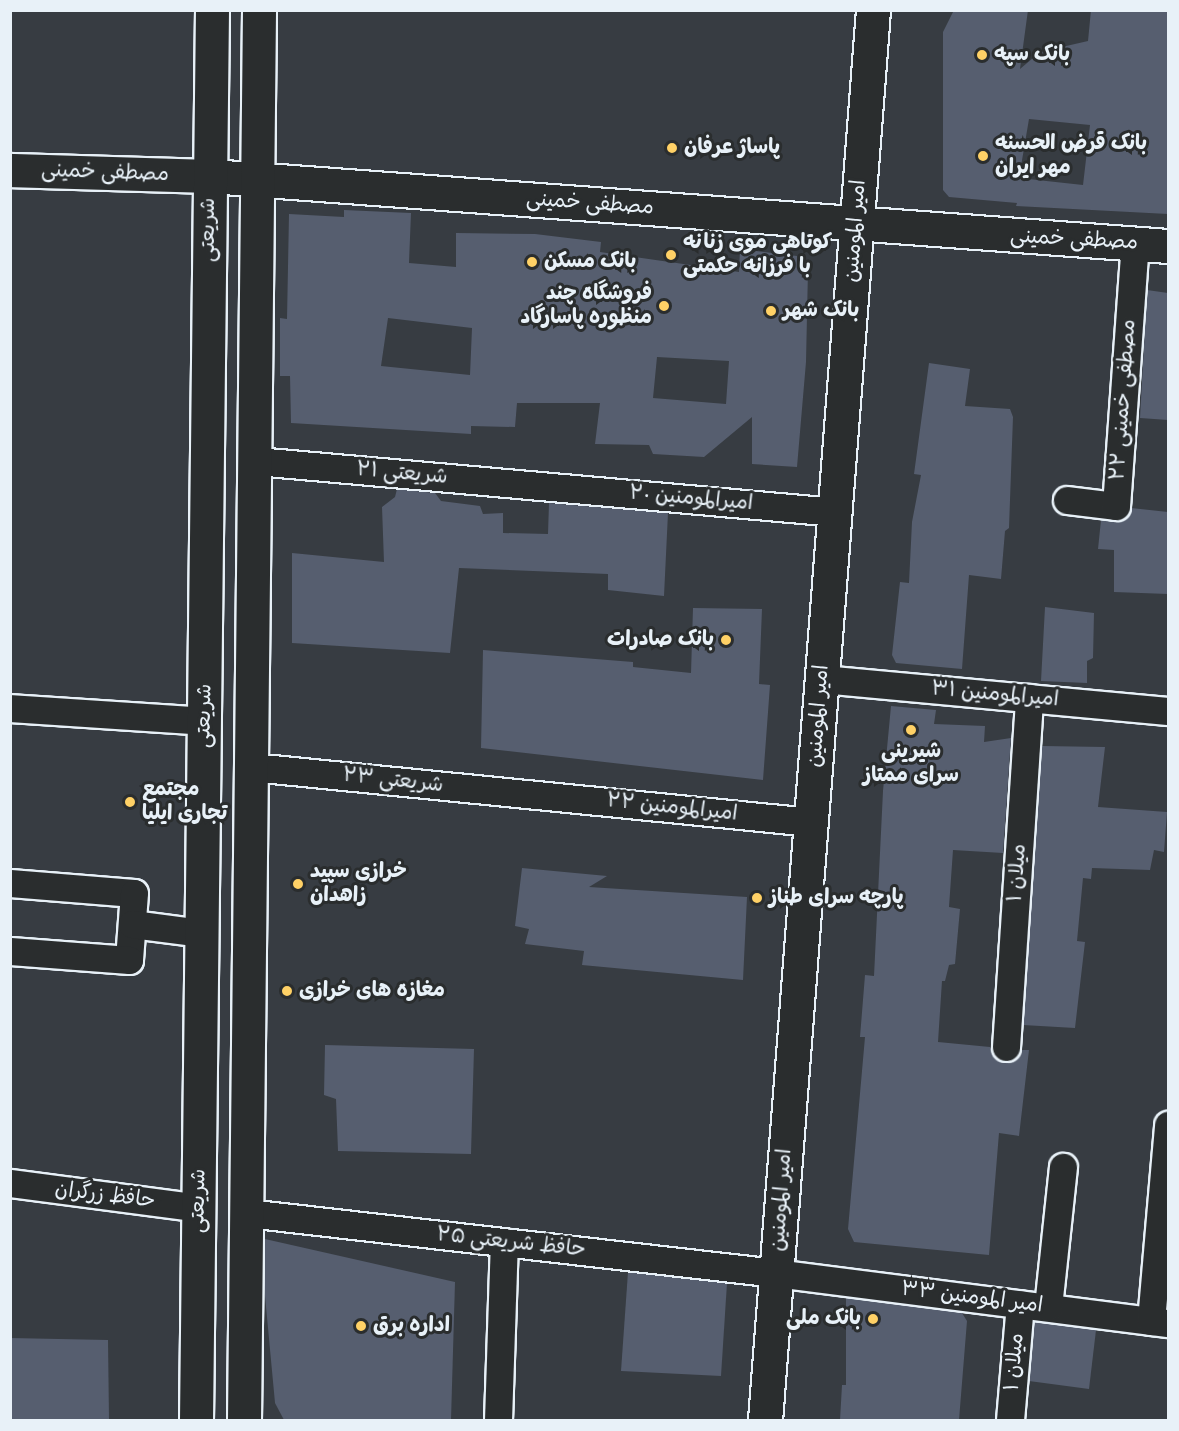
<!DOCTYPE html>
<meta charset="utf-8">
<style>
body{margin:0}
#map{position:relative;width:1179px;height:1431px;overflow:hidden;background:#373c42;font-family:"Indie Flower","Playpen Sans Arabic",sans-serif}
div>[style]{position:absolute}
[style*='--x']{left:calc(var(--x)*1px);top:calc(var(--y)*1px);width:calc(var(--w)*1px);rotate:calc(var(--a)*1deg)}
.building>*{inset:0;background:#565e6f}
.roads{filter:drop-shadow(2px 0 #e8f1f8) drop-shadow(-2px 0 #e8f1f8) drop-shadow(0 2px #e8f1f8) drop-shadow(0 -2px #e8f1f8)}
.minor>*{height:27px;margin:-13.5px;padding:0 13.5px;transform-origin:13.5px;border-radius:13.5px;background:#2a2d2e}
.major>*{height:33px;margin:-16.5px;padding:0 16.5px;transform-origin:16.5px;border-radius:16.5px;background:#2a2d2e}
.dots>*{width:16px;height:16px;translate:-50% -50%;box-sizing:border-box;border:3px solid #2a2d2e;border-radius:50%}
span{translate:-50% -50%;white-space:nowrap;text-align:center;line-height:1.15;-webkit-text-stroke:6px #2a2d2e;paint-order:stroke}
.poi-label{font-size:21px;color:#e8f1f8;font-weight:700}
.left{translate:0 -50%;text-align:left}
.right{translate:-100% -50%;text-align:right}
.street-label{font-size:21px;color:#e8f1f8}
.frame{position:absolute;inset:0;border:12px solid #e8f1f8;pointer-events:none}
</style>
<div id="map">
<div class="building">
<div style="clip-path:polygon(evenodd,954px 10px,1028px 10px,1020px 69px,1040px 52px,1088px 41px,1091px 10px,1168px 10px,1168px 214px,1016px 206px,1017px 203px,949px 197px,943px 190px,943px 32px,954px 10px,1029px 119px,1090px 125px,1083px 185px,1019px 178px,1029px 119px)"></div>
<div style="clip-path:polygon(evenodd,344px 210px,411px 213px,409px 263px,456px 267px,456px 233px,535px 234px,601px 242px,600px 252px,739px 272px,740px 249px,797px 256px,808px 270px,806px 362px,797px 467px,752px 464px,752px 417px,704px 457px,653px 454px,649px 445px,595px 444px,600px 403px,517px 403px,515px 427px,471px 426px,471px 434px,291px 423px,290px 376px,280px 376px,280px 318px,287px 319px,289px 214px,344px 217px,344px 210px,388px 318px,472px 328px,470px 375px,381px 366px,388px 318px,344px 210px,657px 357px,729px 361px,726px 404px,653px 398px,657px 357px)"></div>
<div style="clip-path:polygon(1147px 290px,1168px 293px,1168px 420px,1140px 418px)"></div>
<div style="clip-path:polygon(929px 363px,970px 369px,965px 406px,1010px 409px,1013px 417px,1009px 528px,1005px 531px,1001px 579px,969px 575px,962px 669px,896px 663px,892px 655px,900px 582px,909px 583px,912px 522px,921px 475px,914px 474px)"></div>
<div style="clip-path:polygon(397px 489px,435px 493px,441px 501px,480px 506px,483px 514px,503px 513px,503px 533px,548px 534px,549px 503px,668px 513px,664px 596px,608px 590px,608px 574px,459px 568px,450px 653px,292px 643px,292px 553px,384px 562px,382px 507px,395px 497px)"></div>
<div style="clip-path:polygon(1131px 508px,1168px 512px,1168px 594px,1114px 592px,1114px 550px,1098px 549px,1101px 520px,1122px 521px)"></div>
<div style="clip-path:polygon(1045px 607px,1094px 613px,1093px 658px,1087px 661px,1087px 683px,1041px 681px)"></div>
<div style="clip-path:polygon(693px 608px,762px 609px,759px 684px,770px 685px,763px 780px,481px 748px,483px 650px,633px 662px,633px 667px,691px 673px)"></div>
<div style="clip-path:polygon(891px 706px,936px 710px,934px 724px,985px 726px,984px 742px,1011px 738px,1003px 853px,953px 850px,949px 907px,960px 909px,955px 964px,949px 965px,945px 981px,942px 981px,938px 1042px,990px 1047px,997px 1060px,1004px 1063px,1013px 1061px,1021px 1050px,1029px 1050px,1019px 1136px,999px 1133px,989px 1255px,854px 1242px,848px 1229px,865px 1037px,860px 1037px,865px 975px,874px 976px,883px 791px)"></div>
<div style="clip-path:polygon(1042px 746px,1105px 747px,1098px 807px,1167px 812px,1164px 852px,1154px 850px,1150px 870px,1092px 868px,1091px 879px,1083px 878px,1077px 941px,1085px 942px,1075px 1028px,1023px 1025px)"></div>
<div style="clip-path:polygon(522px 868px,607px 876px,589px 887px,747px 897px,743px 980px,582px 965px,584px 951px,525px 944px,529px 929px,515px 926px)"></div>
<div style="clip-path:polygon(325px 1045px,474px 1049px,471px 1154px,338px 1151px,336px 1099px,324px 1095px)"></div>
<div style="clip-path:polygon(265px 1239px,455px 1282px,451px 1420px,284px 1420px,275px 1403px,264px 1285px)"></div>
<div style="clip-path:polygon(628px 1272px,727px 1283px,721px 1376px,621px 1371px)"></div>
<div style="clip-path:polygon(846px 1298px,962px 1313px,967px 1321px,959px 1420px,840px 1420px,842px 1385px,846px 1385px)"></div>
<div style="clip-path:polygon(1034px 1322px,1096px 1330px,1089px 1389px,1029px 1381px)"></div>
<div style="clip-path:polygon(10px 1338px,108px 1340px,109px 1420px,10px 1420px)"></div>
</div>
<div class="roads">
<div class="minor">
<div style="--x:256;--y:461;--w:581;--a:5.03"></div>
<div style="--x:1067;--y:500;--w:49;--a:7"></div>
<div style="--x:1116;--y:506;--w:264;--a:-85.9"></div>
<div style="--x:822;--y:679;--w:347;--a:5.3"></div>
<div style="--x:10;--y:708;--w:195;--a:3.8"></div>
<div style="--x:252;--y:767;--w:562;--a:5.62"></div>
<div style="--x:10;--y:883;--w:124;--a:4.6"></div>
<div style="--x:134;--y:893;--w:67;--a:94.3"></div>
<div style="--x:129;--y:960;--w:119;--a:-175.7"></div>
<div style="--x:132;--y:924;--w:71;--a:7.3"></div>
<div style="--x:1006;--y:1047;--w:350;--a:-86.2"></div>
<div style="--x:10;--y:1183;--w:191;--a:7.5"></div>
<div style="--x:247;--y:1213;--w:532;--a:6.47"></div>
<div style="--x:776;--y:1273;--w:395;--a:7.3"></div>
<div style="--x:1048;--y:1307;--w:141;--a:-83.9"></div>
<div style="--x:1151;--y:1321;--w:197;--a:-85"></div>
<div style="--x:498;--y:1420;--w:178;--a:-88.1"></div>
<div style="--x:1010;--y:1420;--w:116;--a:-85.1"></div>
</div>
<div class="major">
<div style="--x:10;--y:170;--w:200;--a:1.7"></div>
<div style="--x:210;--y:176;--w:961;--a:4.18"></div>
<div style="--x:196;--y:1420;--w:1410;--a:-89.35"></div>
<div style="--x:244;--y:1420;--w:1410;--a:-89.39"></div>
<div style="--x:765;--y:1420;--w:1414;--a:-85.62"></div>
</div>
</div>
<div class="dots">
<div style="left:982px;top:55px;background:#ffd166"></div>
<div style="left:672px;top:148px;background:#ffd166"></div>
<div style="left:983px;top:156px;background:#ffd166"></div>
<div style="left:671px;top:255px;background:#ffd166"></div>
<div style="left:532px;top:262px;background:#ffd166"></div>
<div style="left:664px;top:306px;background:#ffd166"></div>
<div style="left:771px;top:311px;background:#ffd166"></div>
<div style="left:726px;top:640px;background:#ffd166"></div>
<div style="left:911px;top:730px;background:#ffd166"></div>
<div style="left:130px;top:802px;background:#ffd166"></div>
<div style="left:298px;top:884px;background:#ffd166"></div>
<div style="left:757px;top:898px;background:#ffd166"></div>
<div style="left:287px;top:991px;background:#ffd166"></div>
<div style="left:873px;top:1319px;background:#ffd166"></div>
<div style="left:361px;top:1326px;background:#ffd166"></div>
</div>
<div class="poi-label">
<span class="left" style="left:994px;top:55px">بانک سپه</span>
<span class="left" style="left:995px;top:156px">بانک قرض الحسنه<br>مهر ایران</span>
<span class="left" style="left:684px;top:148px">پاساژ عرفان</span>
<span class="left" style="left:683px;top:255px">کوتاهی موی زنانە<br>با فرزانە حکمتی</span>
<span class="left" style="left:544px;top:262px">بانک مسکن</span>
<span class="right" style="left:652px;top:306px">فروشگاه چند<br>منظوره پاسارگاد</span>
<span class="left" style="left:783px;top:311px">بانک شهر</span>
<span class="right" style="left:714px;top:640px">بانک صادرات</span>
<span style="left:911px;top:764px">شیرینی<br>سرای ممتاز</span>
<span class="left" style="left:142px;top:802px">مجتمع<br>تجاری ایلیا</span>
<span class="left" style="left:310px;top:884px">خرازی سپید<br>زاهدان</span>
<span class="left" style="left:769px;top:898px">پارچه سرای طناز</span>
<span class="left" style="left:299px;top:991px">مغازه های خرازی</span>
<span class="right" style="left:861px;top:1319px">بانک ملی</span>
<span class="left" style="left:373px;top:1326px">اداره برق</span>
</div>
<div class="street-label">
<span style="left:105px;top:173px;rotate:2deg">مصطفی خمینی</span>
<span style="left:590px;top:204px;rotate:4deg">مصطفی خمینی</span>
<span style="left:209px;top:230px;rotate:-90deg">شریعتی</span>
<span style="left:856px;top:231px;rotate:-86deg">امیر المومنین</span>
<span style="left:1074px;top:240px;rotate:3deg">مصطفی خمینی</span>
<span style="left:1124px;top:400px;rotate:-86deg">مصطفی خمینی ۲۲</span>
<span style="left:402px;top:474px;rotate:5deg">شریعتی ۲۱</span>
<span style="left:691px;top:499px;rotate:5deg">امیرالمومنین ۲۰</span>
<span style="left:995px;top:695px;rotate:5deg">امیرالمومنین ۳۱</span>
<span style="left:205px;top:716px;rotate:-89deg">شریعتی</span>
<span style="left:819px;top:716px;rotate:-86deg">امیر المومنین</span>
<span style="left:393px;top:781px;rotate:6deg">شریعتی ۲۳</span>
<span style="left:672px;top:808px;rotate:6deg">امیرالمومنین ۲۲</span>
<span style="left:1018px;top:873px;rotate:-86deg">میلان ۱</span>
<span style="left:105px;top:1196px;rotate:7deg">حافظ زرگران</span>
<span style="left:782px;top:1200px;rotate:-86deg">امیر المومنین</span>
<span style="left:199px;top:1201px;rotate:-89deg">شریعتی</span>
<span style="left:511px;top:1243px;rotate:6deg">حافظ شریعتی ۲۵</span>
<span style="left:972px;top:1298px;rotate:7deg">امیر المومنین ۳۳</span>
<span style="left:1015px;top:1362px;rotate:-85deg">میلان ۱</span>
</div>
<div class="frame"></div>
</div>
